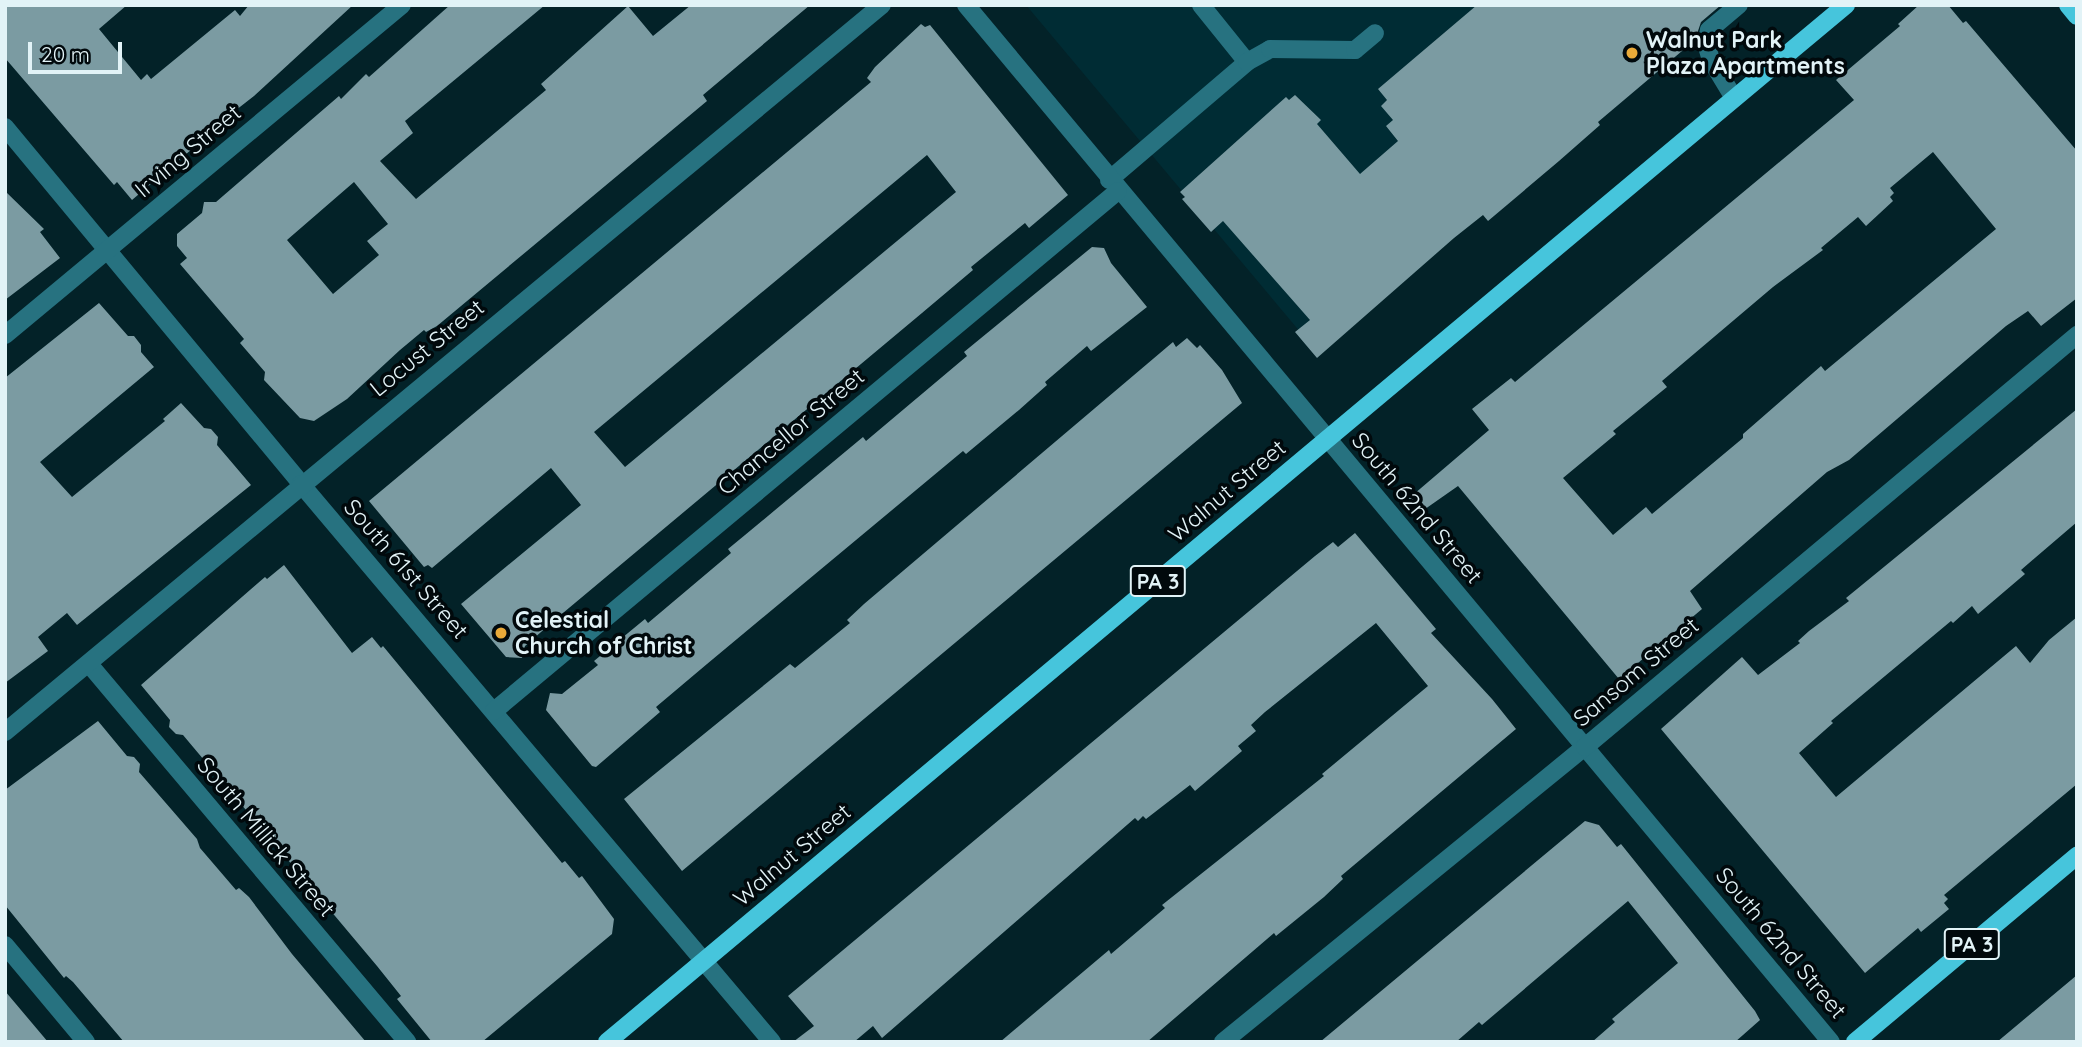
<!DOCTYPE html>
<style>
body{margin:0}
#map{position:relative;width:2082px;height:1047px;overflow:hidden;background:#032228;font-family:Quicksand,sans-serif}
div>[style]{position:absolute}
[style*='--x']{left:calc(var(--x)*1px);top:calc(var(--y)*1px);width:calc(var(--w)*1px);rotate:calc(var(--a)*1deg)}
.built>*{inset:0;background:#002c34}
.building>*{inset:0;background:#7b9ba2}
.service>*{height:18px;margin:-9px;padding:0 9px;transform-origin:9px;border-radius:9px;background:#277280}
.minor>*{height:18px;margin:-9px;padding:0 9px;transform-origin:9px;border-radius:9px;background:#277280}
.primary>*{height:18px;margin:-9px;padding:0 9px;transform-origin:9px;border-radius:9px;background:#46c5dc}
.dots>*{width:19px;height:19px;translate:-50% -50%;box-sizing:border-box;border:4px solid #01090c;border-radius:50%}
span{translate:-50% -50%;white-space:nowrap;text-align:center;line-height:1.15;-webkit-text-stroke:7px #01090c;paint-order:stroke}
.shield-label span{padding:2px 5px;background:#01090c;border:2px solid;border-radius:5px;-webkit-text-stroke-width:0}
.shield-label{font-size:21px;color:#e2f3f7;font-weight:700}
.poi-label{font-size:23px;color:#e2f3f7;font-weight:700}
.left{translate:0 -50%;text-align:left}
.street-label{font-size:23px;color:#e2f3f7}
.frame{position:absolute;inset:0;border:7px solid #e2f3f7;pointer-events:none}
.scale{position:absolute;left:28px;top:42px;width:94px;height:32px;box-sizing:border-box;border:4px solid #e2f3f7;border-top:0;padding-left:9px;font-size:21px;line-height:24px;white-space:nowrap;color:#e2f3f7;-webkit-text-stroke:5px #01090c;paint-order:stroke}
</style>
<div id="map">
<div class="built">
<div style="clip-path:polygon(1026px 5px,1524px 5px,1317px 352px)"></div>
</div>
<div class="building">
<div style="clip-path:polygon(5px 5px,127px 5px,99px 29px,141px 80px,147px 74px,151px 79px,235px 10px,240px 16px,249px 5px,353px 5px,254px 96px,195px 142px,198px 144px,179px 160px,179px 172px,166px 171px,132px 200px,117px 182px,114px 185px,5px 58px)"></div>
<div style="clip-path:polygon(evenodd,450px 5px,545px 5px,405px 121px,413px 133px,380px 161px,416px 199px,546px 90px,541px 84px,628px 6px,653px 36px,691px 5px,810px 5px,703px 95px,707px 101px,437px 326px,426px 332px,424px 330px,400px 350px,347px 399px,314px 421px,300px 418px,264px 380px,265px 372px,240px 343px,244px 339px,180px 264px,187px 258px,177px 246px,177px 234px,202px 213px,204px 202px,216px 202px,339px 96px,341px 99px,366px 74px,369px 77px,450px 5px,354px 182px,388px 224px,367px 241px,379px 255px,333px 294px,287px 240px,354px 182px)"></div>
<div style="clip-path:polygon(1477px 5px,1721px 5px,1701px 22px,1695px 40px,1598px 122px,1600px 125px,1559px 161px,1488px 221px,1483px 215px,1454px 238px,1317px 358px,1295px 332px,1310px 320px,1223px 221px,1211px 232px,1182px 199px,1185px 197px,1180px 192px,1286px 97px,1289px 100px,1295px 95px,1321px 120px,1317px 124px,1360px 174px,1398px 141px,1386px 126px,1393px 120px,1381px 106px,1387px 100px,1378px 89px)"></div>
<div style="clip-path:polygon(evenodd,1919px 5px,1948px 5px,1963px 23px,1966px 21px,2077px 151px,2077px 298px,2041px 326px,2028px 311px,2006px 326px,1849px 460px,1827px 472px,1690px 591px,1702px 609px,1619px 679px,1458px 486px,1418px 514px,1407px 500px,1489px 430px,1472px 409px,1511px 378px,1515px 382px,1854px 100px,1836px 80px,1900px 26px,1898px 24px,1919px 5px,1933px 152px,1996px 229px,1825px 371px,1821px 366px,1743px 434px,1743px 438px,1652px 514px,1646px 507px,1613px 535px,1563px 478px,1616px 434px,1613px 431px,1667px 387px,1662px 381px,1773px 287px,1823px 250px,1821px 248px,1858px 217px,1866px 226px,1893px 201px,1890px 197px,1894px 193px,1890px 188px,1933px 152px)"></div>
<div style="clip-path:polygon(evenodd,921px 24px,925px 27px,930px 25px,1068px 195px,1029px 228px,1025px 223px,971px 267px,973px 270px,922px 313px,557px 618px,525px 646px,522px 658px,506px 657px,461px 604px,581px 505px,551px 468px,432px 568px,428px 565px,424px 567px,369px 501px,871px 82px,867px 78px,875px 67px,921px 24px,927px 155px,956px 192px,625px 467px,594px 432px,927px 155px)"></div>
<div style="clip-path:polygon(5px 191px,44px 229px,40px 232px,60px 258px,5px 300px)"></div>
<div style="clip-path:polygon(1092px 247px,1104px 248px,1111px 263px,1147px 307px,1091px 351px,1087px 346px,1045px 382px,1047px 385px,1019px 410px,966px 454px,963px 451px,707px 664px,656px 707px,660px 712px,596px 767px,592px 766px,546px 710px,550px 693px,562px 694px,598px 665px,594px 661px,645px 619px,648px 623px,731px 553px,728px 549px,745px 535px,863px 437px,866px 441px,967px 356px,964px 352px)"></div>
<div style="clip-path:polygon(99px 303px,128px 336px,134px 336px,141px 345px,141px 352px,154px 367px,40px 462px,72px 497px,165px 421px,163px 419px,181px 403px,204px 428px,211px 429px,218px 437px,217px 445px,251px 485px,77px 625px,67px 613px,38px 637px,48px 651px,5px 683px,5px 378px)"></div>
<div style="clip-path:polygon(1187px 338px,1197px 348px,1200px 345px,1222px 370px,1242px 403px,682px 871px,624px 799px,790px 664px,795px 668px,850px 623px,847px 620px,864px 604px,1173px 342px,1176px 347px)"></div>
<div style="clip-path:polygon(2077px 409px,2077px 522px,2021px 570px,2025px 574px,1978px 614px,1972px 606px,1953px 623px,1951px 621px,1831px 721px,1833px 723px,1799px 753px,1836px 797px,2016px 646px,2030px 663px,2049px 640px,2077px 617px,2077px 784px,1944px 895px,1948px 899px,1944px 903px,1949px 909px,1921px 932px,1918px 928px,1865px 973px,1661px 729px,1742px 657px,1758px 675px,1800px 643px,1798px 641px,1809px 631px,1849px 601px,1846px 598px)"></div>
<div style="clip-path:polygon(1355px 533px,1436px 629px,1431px 633px,1492px 699px,1516px 729px,1341px 876px,1343px 879px,1324px 897px,1276px 936px,1274px 933px,1147px 1042px,1000px 1042px,1109px 950px,1111px 954px,1165px 908px,1162px 905px,1324px 776px,1322px 774px,1428px 686px,1376px 623px,1265px 712px,1251px 725px,1256px 731px,1238px 746px,1242px 751px,1195px 791px,1190px 785px,1146px 819px,1143px 816px,1138px 821px,1135px 818px,882px 1038px,873px 1026px,854px 1042px,793px 1042px,814px 1026px,788px 996px,1315px 556px,1333px 542px,1338px 547px)"></div>
<div style="clip-path:polygon(284px 565px,352px 653px,372px 637px,381px 648px,383px 646px,562px 863px,565px 861px,579px 878px,582px 876px,614px 919px,612px 934px,482px 1042px,432px 1042px,397px 999px,401px 996px,377px 966px,183px 735px,176px 734px,169px 727px,170px 720px,141px 685px,265px 577px,267px 579px)"></div>
<div style="clip-path:polygon(98px 721px,127px 756px,134px 757px,140px 764px,139px 772px,197px 839px,200px 848px,236px 890px,239px 888px,249px 897px,292px 954px,366px 1042px,124px 1042px,73px 982px,66px 976px,64px 978px,5px 905px,5px 790px)"></div>
<div style="clip-path:polygon(1585px 821px,1599px 825px,1617px 847px,1621px 844px,1755px 1011px,1760px 1020px,1743px 1035px,1735px 1042px,1592px 1042px,1615px 1022px,1612px 1019px,1678px 963px,1628px 901px,1482px 1025px,1479px 1022px,1456px 1042px,1320px 1042px)"></div>
<div style="clip-path:polygon(2077px 975px,2077px 1042px,1997px 1042px,2040px 1006px)"></div>
<div style="clip-path:polygon(5px 991px,21px 1010px,48px 1042px,5px 1042px)"></div>
</div>
<div class="service">
<div style="--x:1201;--y:5;--w:73;--a:51.1"></div>
<div style="--x:1734;--y:98;--w:44;--a:-121.2"></div>
<div style="--x:1711;--y:60;--w:17;--a:-107"></div>
<div style="--x:1706;--y:44;--w:14;--a:-78"></div>
<div style="--x:1709;--y:30;--w:39;--a:-40"></div>
<div style="--x:1109;--y:180;--w:182;--a:-40.5"></div>
<div style="--x:1247;--y:62;--w:26;--a:-29"></div>
<div style="--x:1270;--y:49;--w:85;--a:0.7"></div>
<div style="--x:1355;--y:50;--w:26;--a:-40"></div>
</div>
<div class="minor">
<div style="--x:966;--y:5;--w:1350;--a:50.17"></div>
<div style="--x:5;--y:127;--w:464;--a:50.3"></div>
<div style="--x:301;--y:484;--w:730;--a:49.83"></div>
<div style="--x:5;--y:335;--w:516;--a:-39.73"></div>
<div style="--x:89;--y:664;--w:494;--a:49.9"></div>
<div style="--x:494;--y:711;--w:812;--a:-39.81"></div>
<div style="--x:5;--y:732;--w:1139;--a:-39.66"></div>
<div style="--x:5;--y:945;--w:126;--a:50.1"></div>
<div style="--x:1223;--y:1042;--w:467;--a:-39.2"></div>
<div style="--x:1585;--y:747;--w:642;--a:-39.94"></div>
</div>
<div class="primary">
<div style="--x:2068;--y:5;--w:14;--a:51"></div>
<div style="--x:607;--y:1042;--w:1616;--a:-39.93"></div>
<div style="--x:1855;--y:1042;--w:290;--a:-40"></div>
</div>
<div class="dots">
<div style="left:1632px;top:53px;background:#eaaa39"></div>
<div style="left:501px;top:633px;background:#eaaa39"></div>
</div>
<div class="shield-label">
<span style="left:1158px;top:581px">PA 3</span>
<span style="left:1972px;top:944px">PA 3</span>
</div>
<div class="poi-label">
<span class="left" style="left:1646px;top:53px">Walnut Park<br>Plaza Apartments</span>
<span class="left" style="left:515px;top:633px">Celestial<br>Church of Christ</span>
</div>
<div class="street-label">
<span style="left:188px;top:151px;rotate:-40deg">Irving Street</span>
<span style="left:427px;top:348px;rotate:-39deg">Locust Street</span>
<span style="left:791px;top:432px;rotate:-40deg">Chancellor Street</span>
<span style="left:1227px;top:491px;rotate:-40deg">Walnut Street</span>
<span style="left:1417px;top:508px;rotate:50deg">South 62nd Street</span>
<span style="left:406px;top:569px;rotate:49deg">South 61st Street</span>
<span style="left:1636px;top:672px;rotate:-40deg">Sansom Street</span>
<span style="left:266px;top:837px;rotate:50deg">South Millick Street</span>
<span style="left:792px;top:855px;rotate:-40deg">Walnut Street</span>
<span style="left:1781px;top:943px;rotate:50deg">South 62nd Street</span>
</div>
<div class="frame"></div>
<div class="scale">20 m</div>
</div>
